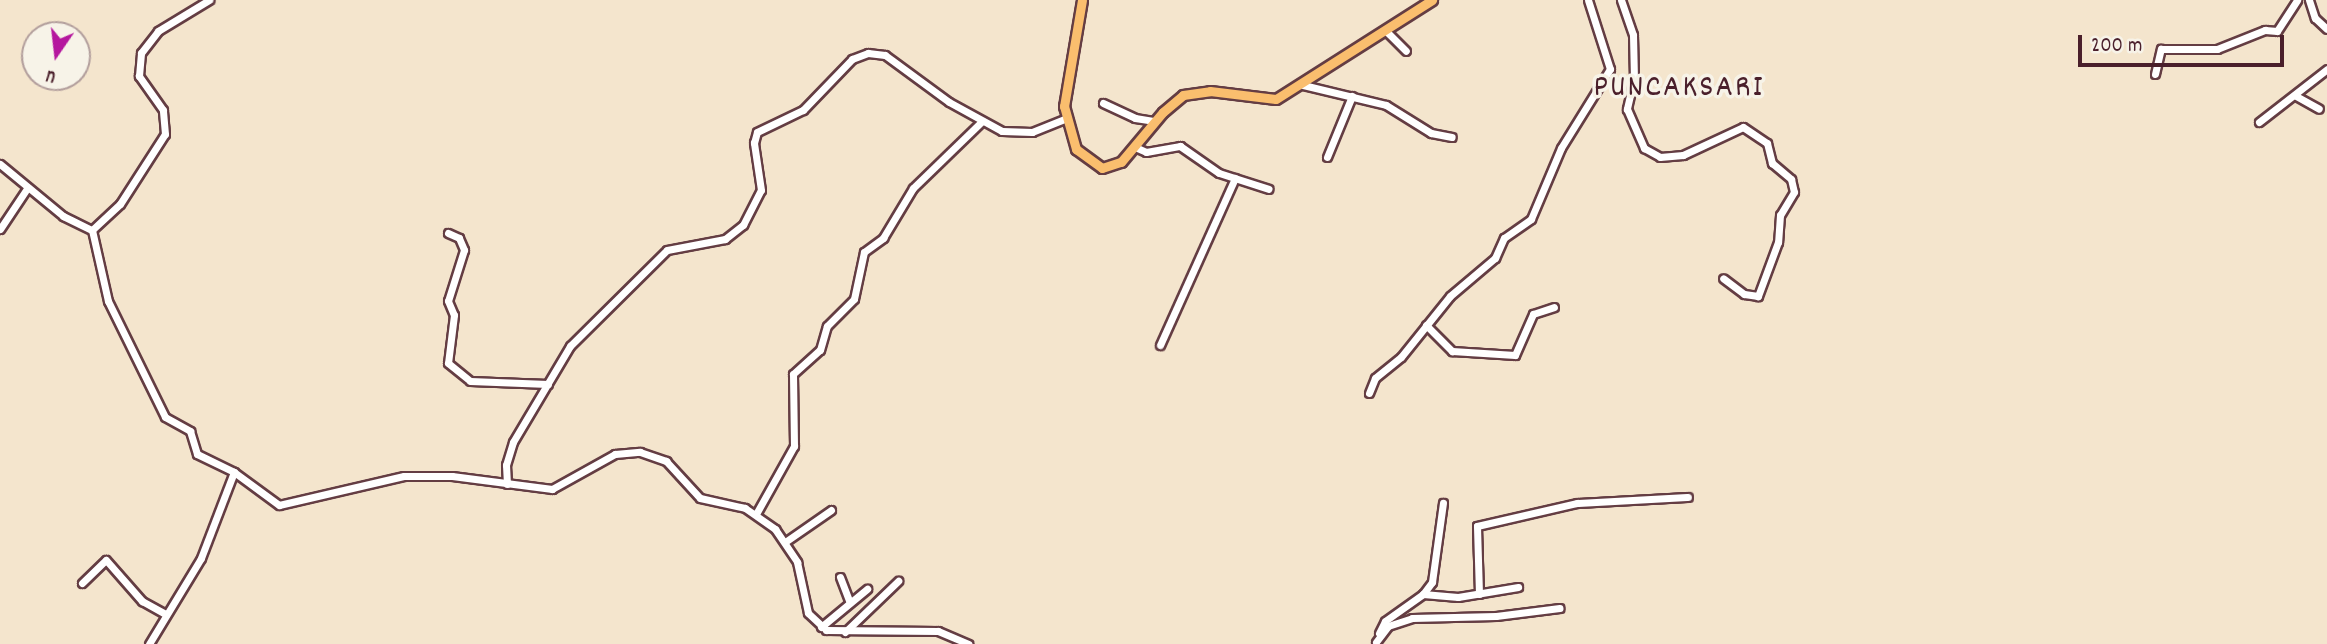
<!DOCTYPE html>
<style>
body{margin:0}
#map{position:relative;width:2327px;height:644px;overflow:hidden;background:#f4e5cd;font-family:Dekko,sans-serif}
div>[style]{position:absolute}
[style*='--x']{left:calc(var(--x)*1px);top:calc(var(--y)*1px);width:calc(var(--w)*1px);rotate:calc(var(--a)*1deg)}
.roads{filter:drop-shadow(2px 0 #643d43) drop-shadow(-2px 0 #643d43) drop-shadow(0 2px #643d43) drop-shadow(0 -2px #643d43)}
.minor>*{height:7px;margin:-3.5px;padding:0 3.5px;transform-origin:3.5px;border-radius:3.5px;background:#fff}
.major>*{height:9px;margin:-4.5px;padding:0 4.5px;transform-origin:4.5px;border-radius:4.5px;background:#fabe6e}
span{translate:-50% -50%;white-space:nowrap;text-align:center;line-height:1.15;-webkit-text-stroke:7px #f7f3e8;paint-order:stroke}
.quarter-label{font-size:32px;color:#4a1f2b;letter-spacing:2px}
.north{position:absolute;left:21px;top:21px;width:70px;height:70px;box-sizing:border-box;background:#f7f3e8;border:2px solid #b29e9c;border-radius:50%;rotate:194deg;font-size:19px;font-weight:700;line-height:28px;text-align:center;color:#4a1f2b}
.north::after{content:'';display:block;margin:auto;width:24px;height:32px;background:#b5179e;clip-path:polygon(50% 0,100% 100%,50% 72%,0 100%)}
.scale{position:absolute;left:2078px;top:35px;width:206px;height:32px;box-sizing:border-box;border:4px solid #4a1f2b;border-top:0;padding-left:9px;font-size:21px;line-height:24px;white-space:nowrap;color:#4a1f2b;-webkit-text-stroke:5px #f7f3e8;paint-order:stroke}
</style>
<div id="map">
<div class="roads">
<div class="minor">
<div style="--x:1621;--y:0;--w:37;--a:71"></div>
<div style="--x:1633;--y:35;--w:43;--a:88.7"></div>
<div style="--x:1634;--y:78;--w:32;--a:103"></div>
<div style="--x:1627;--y:109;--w:43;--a:66.4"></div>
<div style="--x:1644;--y:148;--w:18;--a:29"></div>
<div style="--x:1660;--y:157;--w:23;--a:-5"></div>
<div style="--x:1683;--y:155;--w:66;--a:-25"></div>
<div style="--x:1743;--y:127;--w:29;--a:34"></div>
<div style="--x:1767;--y:143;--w:21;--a:76"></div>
<div style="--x:1772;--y:163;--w:25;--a:40"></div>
<div style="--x:1791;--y:179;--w:13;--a:77"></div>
<div style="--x:1794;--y:192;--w:27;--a:121"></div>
<div style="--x:1780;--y:215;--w:27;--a:94"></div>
<div style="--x:1778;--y:242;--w:58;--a:110.3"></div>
<div style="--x:1758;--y:296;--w:14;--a:-172"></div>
<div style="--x:1744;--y:294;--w:26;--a:-143"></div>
<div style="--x:2309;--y:0;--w:19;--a:72"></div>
<div style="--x:2315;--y:18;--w:16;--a:43"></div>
<div style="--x:1386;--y:31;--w:28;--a:45"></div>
<div style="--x:2155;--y:74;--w:26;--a:-77"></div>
<div style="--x:2161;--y:49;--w:56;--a:0"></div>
<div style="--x:2217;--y:49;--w:52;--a:-21.6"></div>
<div style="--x:2265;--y:30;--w:12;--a:5"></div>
<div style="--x:2277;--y:31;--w:37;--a:-57"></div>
<div style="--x:1303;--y:85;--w:85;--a:13.5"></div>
<div style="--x:1386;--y:105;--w:53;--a:31.9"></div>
<div style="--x:1431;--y:133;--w:21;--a:11"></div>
<div style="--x:2296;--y:96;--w:26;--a:29"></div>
<div style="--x:1103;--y:103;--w:35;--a:25"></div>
<div style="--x:1135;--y:118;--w:20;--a:9"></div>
<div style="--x:2259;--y:122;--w:86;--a:-37.9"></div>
<div style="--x:1135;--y:147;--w:12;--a:24"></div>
<div style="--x:1146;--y:152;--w:35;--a:-10"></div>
<div style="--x:1180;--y:146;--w:47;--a:34.7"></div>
<div style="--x:1219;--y:173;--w:52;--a:17.7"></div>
<div style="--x:1327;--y:157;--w:66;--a:-67.7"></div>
<div style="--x:0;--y:164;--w:82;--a:39.5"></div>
<div style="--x:63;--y:216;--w:32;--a:26"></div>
<div style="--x:92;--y:230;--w:73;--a:77.3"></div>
<div style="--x:108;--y:301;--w:129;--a:63.8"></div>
<div style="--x:165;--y:417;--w:29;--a:29"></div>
<div style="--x:190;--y:431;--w:24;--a:73"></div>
<div style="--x:197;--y:454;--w:41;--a:25.9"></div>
<div style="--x:234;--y:472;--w:56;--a:36.3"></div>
<div style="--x:279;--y:505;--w:128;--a:-13.1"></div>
<div style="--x:404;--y:476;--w:48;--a:0"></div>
<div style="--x:452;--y:476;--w:101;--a:7.4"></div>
<div style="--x:552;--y:489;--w:72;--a:-29.1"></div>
<div style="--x:615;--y:454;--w:25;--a:-5"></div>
<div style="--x:640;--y:452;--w:28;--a:19"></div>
<div style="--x:666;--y:461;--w:50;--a:47.4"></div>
<div style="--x:700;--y:498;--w:46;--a:12.5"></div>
<div style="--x:745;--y:508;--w:37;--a:35"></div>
<div style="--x:775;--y:529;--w:40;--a:56"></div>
<div style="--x:797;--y:562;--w:52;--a:77.8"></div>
<div style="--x:808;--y:613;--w:25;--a:43"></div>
<div style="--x:826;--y:630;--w:112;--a:0.5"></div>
<div style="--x:938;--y:631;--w:33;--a:23"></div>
<div style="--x:0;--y:229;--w:50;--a:-56.3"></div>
<div style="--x:92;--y:230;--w:38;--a:-43"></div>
<div style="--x:120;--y:204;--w:83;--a:-57.3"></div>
<div style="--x:165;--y:134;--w:24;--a:-95"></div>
<div style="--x:163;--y:110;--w:42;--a:-125.2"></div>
<div style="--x:139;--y:76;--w:23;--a:-85"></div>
<div style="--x:141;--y:53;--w:28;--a:-52"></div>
<div style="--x:158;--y:31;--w:60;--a:-31.3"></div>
<div style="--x:448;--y:233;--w:12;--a:24"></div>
<div style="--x:459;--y:238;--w:13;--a:67"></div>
<div style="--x:464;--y:250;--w:53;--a:107.4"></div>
<div style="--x:448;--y:301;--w:15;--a:67"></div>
<div style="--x:454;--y:315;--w:48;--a:97.1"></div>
<div style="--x:448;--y:363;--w:28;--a:39"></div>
<div style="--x:470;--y:381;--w:78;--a:2.2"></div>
<div style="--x:1426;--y:325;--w:37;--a:45"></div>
<div style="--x:1452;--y:351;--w:63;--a:3.6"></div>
<div style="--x:1515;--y:355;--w:45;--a:-66.3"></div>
<div style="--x:1533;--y:314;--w:22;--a:-18"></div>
<div style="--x:1160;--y:345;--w:183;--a:-65.8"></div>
<div style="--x:1369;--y:393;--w:16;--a:-68"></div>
<div style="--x:1375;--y:378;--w:33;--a:-39"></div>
<div style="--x:1401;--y:357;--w:78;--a:-51.2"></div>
<div style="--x:1450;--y:296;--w:59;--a:-40.2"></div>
<div style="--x:1495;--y:258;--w:22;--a:-66"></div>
<div style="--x:1504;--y:238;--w:33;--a:-35"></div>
<div style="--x:1531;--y:219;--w:77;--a:-67.1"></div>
<div style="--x:1561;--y:148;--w:93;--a:-58.2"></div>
<div style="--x:1610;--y:69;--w:72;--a:-107.7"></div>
<div style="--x:507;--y:484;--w:19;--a:-93"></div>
<div style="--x:506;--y:465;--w:24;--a:-73"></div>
<div style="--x:513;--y:442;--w:112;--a:-59.3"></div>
<div style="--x:570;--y:346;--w:136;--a:-44.7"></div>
<div style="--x:667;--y:250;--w:59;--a:-10.7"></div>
<div style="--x:725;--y:239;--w:23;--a:-38"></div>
<div style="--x:743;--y:225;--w:39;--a:-63"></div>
<div style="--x:761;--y:190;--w:48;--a:-98.5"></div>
<div style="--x:754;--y:143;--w:11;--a:-75"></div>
<div style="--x:757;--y:132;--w:51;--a:-25.6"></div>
<div style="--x:803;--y:110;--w:71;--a:-46.1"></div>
<div style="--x:852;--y:59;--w:17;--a:-21"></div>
<div style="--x:868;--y:53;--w:17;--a:7"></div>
<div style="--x:885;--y:55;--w:79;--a:36.3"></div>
<div style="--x:949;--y:102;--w:60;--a:28.7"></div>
<div style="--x:1002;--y:131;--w:30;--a:2"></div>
<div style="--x:1032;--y:132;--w:37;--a:-22"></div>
<div style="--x:756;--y:514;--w:78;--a:-60.8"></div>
<div style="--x:794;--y:446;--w:72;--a:-90.8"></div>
<div style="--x:793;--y:374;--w:36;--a:-42"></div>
<div style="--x:820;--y:350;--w:25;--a:-74"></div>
<div style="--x:827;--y:326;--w:38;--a:-45"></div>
<div style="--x:854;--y:299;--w:48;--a:-78"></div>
<div style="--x:864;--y:252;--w:24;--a:-36"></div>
<div style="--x:883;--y:238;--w:58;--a:-59"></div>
<div style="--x:913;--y:188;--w:95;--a:-44.1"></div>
<div style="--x:785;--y:542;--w:56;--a:-34.8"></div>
<div style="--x:840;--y:577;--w:26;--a:69"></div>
<div style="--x:82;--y:583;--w:33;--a:-44"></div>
<div style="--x:106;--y:560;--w:55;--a:48.7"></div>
<div style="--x:142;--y:601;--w:25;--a:29"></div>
<div style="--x:1423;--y:594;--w:35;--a:5"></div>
<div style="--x:1458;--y:597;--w:61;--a:-9.5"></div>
<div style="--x:1479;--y:594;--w:68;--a:-91.7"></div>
<div style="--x:1477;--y:526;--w:103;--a:-13"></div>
<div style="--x:1577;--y:503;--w:111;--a:-3.1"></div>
<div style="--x:821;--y:627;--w:60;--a:-39.6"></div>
<div style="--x:845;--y:632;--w:74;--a:-43.9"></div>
<div style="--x:1379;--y:633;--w:13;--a:-63"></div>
<div style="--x:1385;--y:621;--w:47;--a:-35.4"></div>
<div style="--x:1423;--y:594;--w:15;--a:-53"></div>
<div style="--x:1432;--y:582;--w:80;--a:-82.1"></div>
<div style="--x:1376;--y:642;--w:20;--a:-53"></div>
<div style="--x:1388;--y:626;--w:25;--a:-18"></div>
<div style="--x:1412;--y:618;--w:84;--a:-1.4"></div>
<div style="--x:1496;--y:616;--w:64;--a:-7.1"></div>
<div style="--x:149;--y:644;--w:100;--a:-58.8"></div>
<div style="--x:201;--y:558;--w:92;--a:-69"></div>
</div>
<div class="major">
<div style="--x:1082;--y:0;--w:108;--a:99.6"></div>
<div style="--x:1064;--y:106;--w:45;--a:74.4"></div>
<div style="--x:1076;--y:149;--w:32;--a:36"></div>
<div style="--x:1102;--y:168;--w:20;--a:-18"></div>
<div style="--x:1121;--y:162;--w:65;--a:-50"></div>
<div style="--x:1163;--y:112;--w:26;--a:-40"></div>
<div style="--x:1183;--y:95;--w:27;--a:-8"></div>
<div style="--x:1210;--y:91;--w:66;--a:6.9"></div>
<div style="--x:1276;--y:99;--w:185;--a:-32.4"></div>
</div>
</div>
<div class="quarter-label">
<span style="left:1679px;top:89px">PUNCAKSARI</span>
</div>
<div class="north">U</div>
<div class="scale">200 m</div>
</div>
